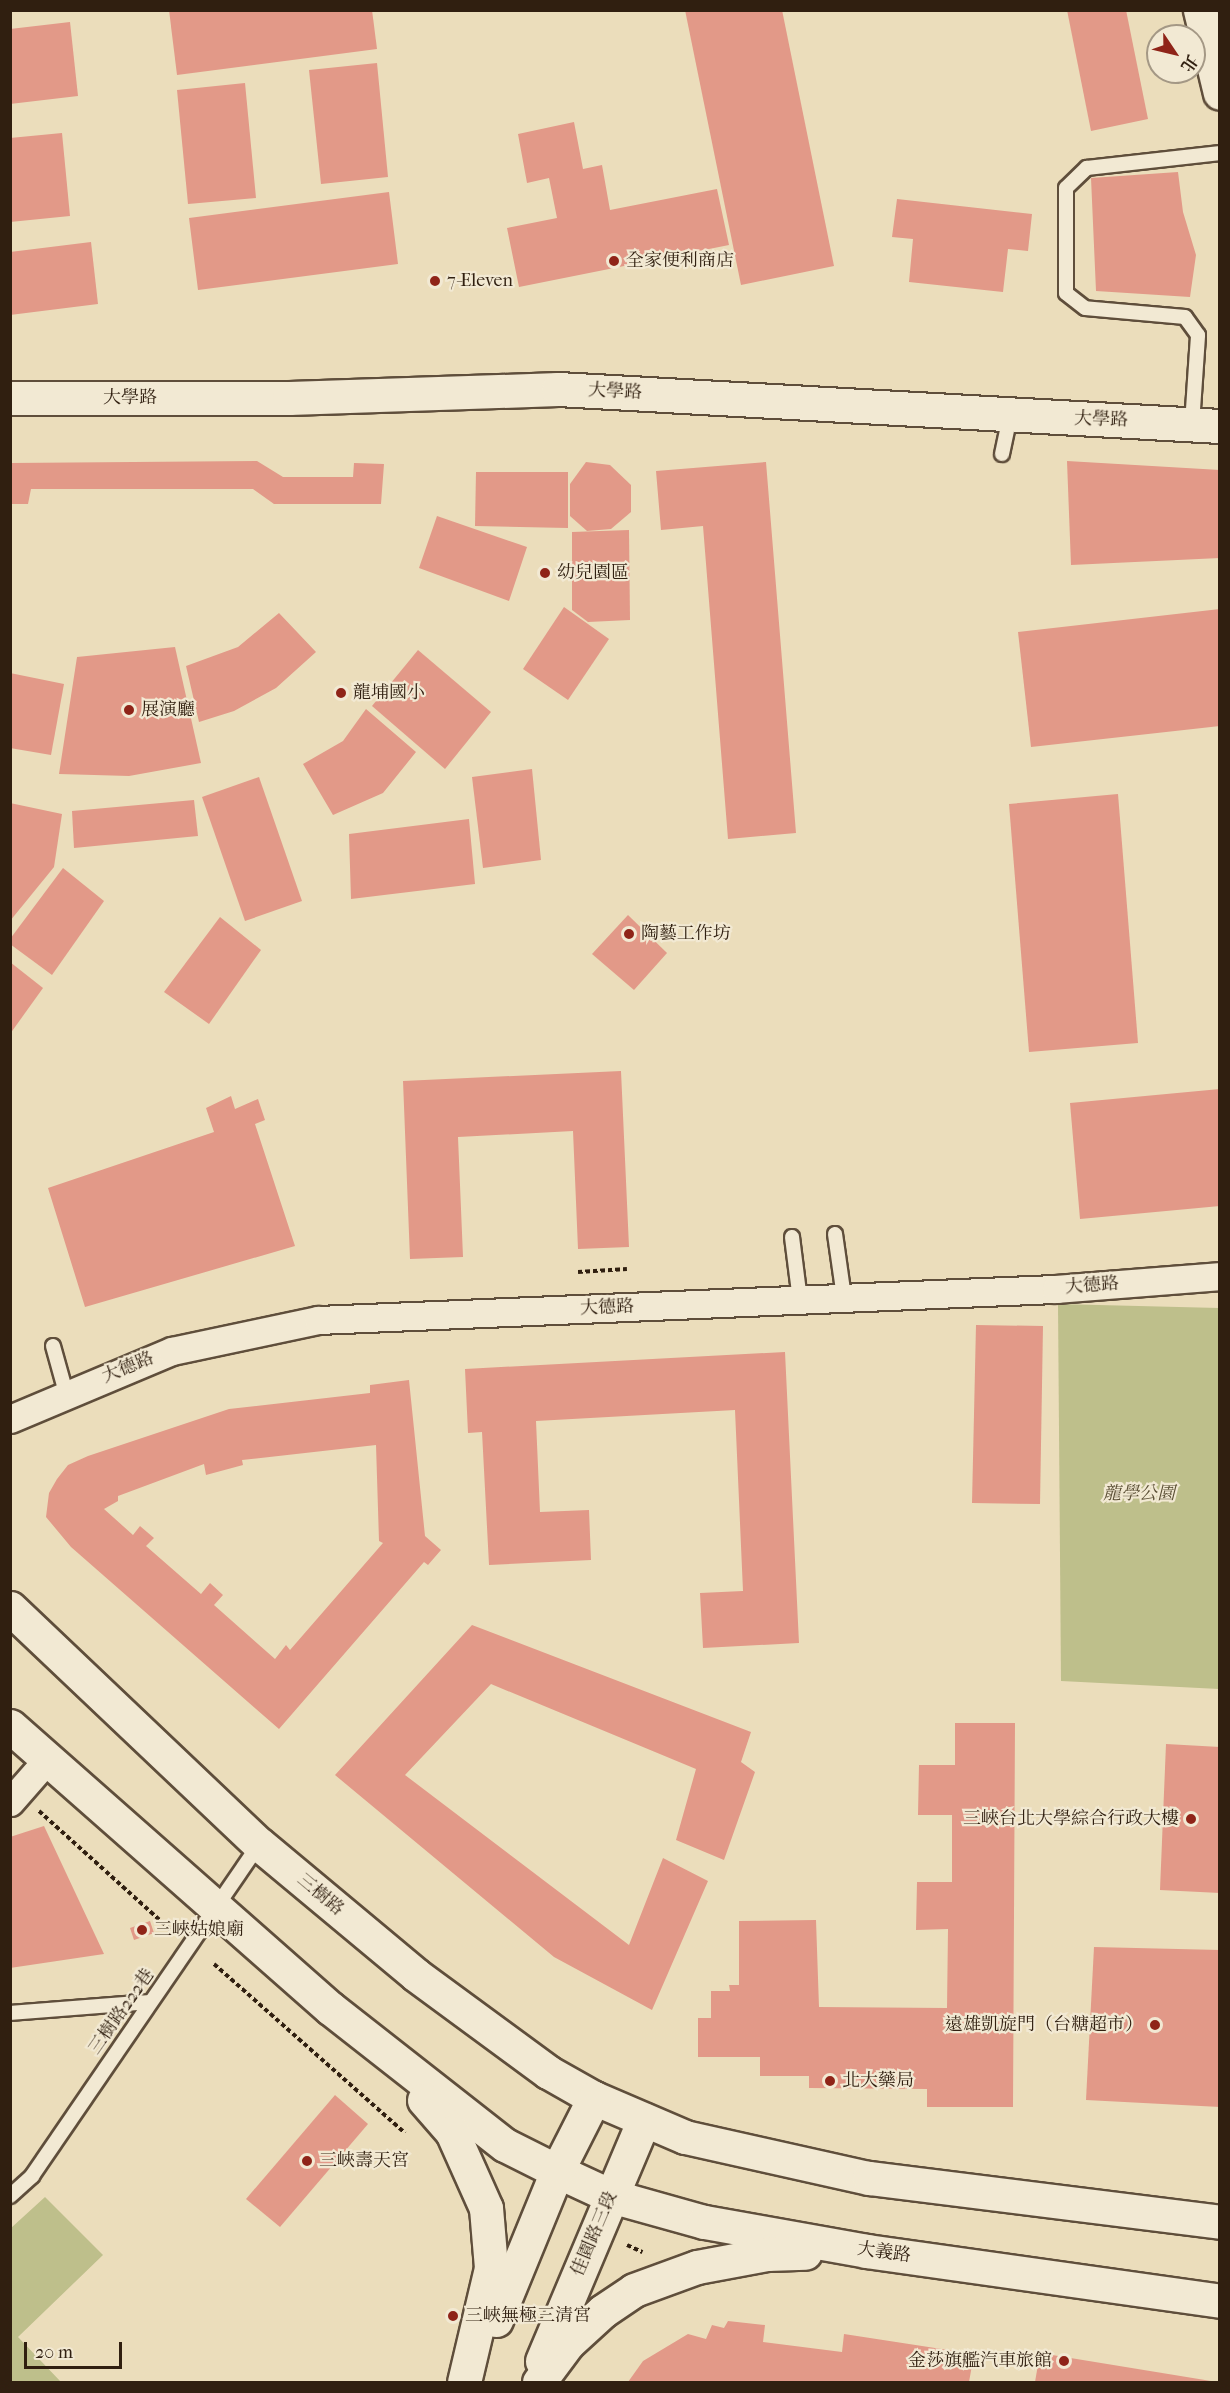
<!DOCTYPE html>
<meta charset="utf-8">
<style>
body{margin:0}
#map{position:relative;width:1230px;height:2393px;overflow:hidden;background:#ebddbb;font-family:"IM FELL French Canon","Noto Serif TC",serif}
div>[style]{position:absolute}
[style*='--x']{left:calc(var(--x)*1px);top:calc(var(--y)*1px);width:calc(var(--w)*1px);rotate:calc(var(--a)*1deg)}
.green>*{inset:0;background:#bebf8b}
.building>*{inset:0;background:#e29988}
.path>*{height:4px;margin-top:-2px;transform-origin:0;background:repeating-linear-gradient(90deg,#301f10 0 4.5px,transparent 0 7.5px)}
.roads{filter:drop-shadow(2px 0 #5f4e3b) drop-shadow(-2px 0 #5f4e3b) drop-shadow(0 2px #5f4e3b) drop-shadow(0 -2px #5f4e3b)}
.lane>*{height:14px;margin:-7px;padding:0 7px;transform-origin:7px;border-radius:7px;background:#f2e9d3}
.street>*{height:27px;margin:-13.5px;padding:0 13.5px;transform-origin:13.5px;border-radius:13.5px;background:#f2e9d3}
.secondary>*{height:33px;margin:-16.5px;padding:0 16.5px;transform-origin:16.5px;border-radius:16.5px;background:#f2e9d3}
.dots>*{width:16px;height:16px;translate:-50% -50%;box-sizing:border-box;border:3px solid #f2e9d3;border-radius:50%}
span{translate:-50% -50%;white-space:nowrap;text-align:center;line-height:1.15;-webkit-text-stroke:4.5px #f2e9d3;paint-order:stroke}
.poi-label{font-size:18px;color:#301f10}
.left{translate:0 -50%;text-align:left}
.right{translate:-100% -50%;text-align:right}
.street-label{font-size:18px;color:#301f10}
.park-label{font-size:18px;color:#5b4f35;font-style:italic}
.frame{position:absolute;inset:0;border:12px solid #301f10;pointer-events:none}
.north{position:absolute;left:1146px;top:24px;width:60px;height:60px;box-sizing:border-box;background:#f2e9d3;border:2px solid #a49885;border-radius:50%;rotate:125deg;font-size:16px;font-weight:700;line-height:24px;text-align:center;color:#301f10}
.north::after{content:'';display:block;margin:auto;width:21px;height:27px;background:#8f2418;clip-path:polygon(50% 0,100% 100%,50% 72%,0 100%)}
.scale{position:absolute;left:24px;top:2342px;width:98px;height:27px;box-sizing:border-box;border:3px solid #301f10;border-top:0;padding-left:8px;font-size:18px;line-height:21px;white-space:nowrap;color:#301f10;-webkit-text-stroke:4px #f2e9d3;paint-order:stroke}
</style>
<div id="map">
<div class="green">
<div style="clip-path:polygon(1058px 1304px,1219px 1308px,1219px 1689px,1061px 1681px)"></div>
<div style="clip-path:polygon(45px 2197px,103px 2255px,18px 2337px,61px 2382px,11px 2382px,11px 2228px)"></div>
</div>
<div class="building">
<div style="clip-path:polygon(169px 10px,372px 10px,377px 49px,177px 75px)"></div>
<div style="clip-path:polygon(685px 10px,782px 10px,834px 266px,741px 285px)"></div>
<div style="clip-path:polygon(1067px 10px,1126px 10px,1148px 119px,1091px 131px)"></div>
<div style="clip-path:polygon(70px 22px,78px 96px,10px 104px,10px 29px)"></div>
<div style="clip-path:polygon(377px 63px,388px 177px,321px 184px,309px 70px)"></div>
<div style="clip-path:polygon(245px 83px,256px 198px,188px 204px,177px 90px)"></div>
<div style="clip-path:polygon(574px 122px,583px 169px,602px 165px,610px 210px,717px 189px,729px 245px,519px 287px,507px 228px,557px 218px,549px 178px,527px 183px,518px 134px)"></div>
<div style="clip-path:polygon(62px 133px,70px 216px,10px 222px,10px 138px)"></div>
<div style="clip-path:polygon(1178px 172px,1183px 212px,1196px 255px,1190px 297px,1096px 291px,1091px 178px)"></div>
<div style="clip-path:polygon(389px 192px,398px 264px,198px 290px,189px 218px)"></div>
<div style="clip-path:polygon(897px 199px,1032px 214px,1028px 251px,1008px 249px,1003px 292px,909px 282px,913px 239px,892px 237px)"></div>
<div style="clip-path:polygon(91px 242px,98px 304px,10px 315px,10px 252px)"></div>
<div style="clip-path:polygon(257px 461px,283px 477px,353px 477px,354px 463px,384px 464px,381px 504px,274px 504px,253px 489px,31px 489px,28px 504px,10px 504px,10px 463px)"></div>
<div style="clip-path:polygon(1067px 461px,1220px 470px,1220px 558px,1071px 565px)"></div>
<div style="clip-path:polygon(586px 462px,610px 465px,631px 485px,631px 512px,611px 529px,587px 531px,570px 516px,570px 484px)"></div>
<div style="clip-path:polygon(766px 462px,796px 833px,728px 839px,703px 526px,661px 530px,656px 471px)"></div>
<div style="clip-path:polygon(476px 472px,568px 472px,568px 528px,475px 526px)"></div>
<div style="clip-path:polygon(437px 516px,527px 547px,509px 601px,419px 568px)"></div>
<div style="clip-path:polygon(629px 530px,630px 620px,588px 622px,572px 610px,572px 532px)"></div>
<div style="clip-path:polygon(564px 607px,609px 639px,568px 700px,523px 669px)"></div>
<div style="clip-path:polygon(1220px 609px,1220px 726px,1031px 747px,1018px 632px)"></div>
<div style="clip-path:polygon(279px 613px,316px 652px,276px 688px,234px 711px,199px 722px,186px 666px,238px 647px)"></div>
<div style="clip-path:polygon(175px 647px,201px 763px,129px 776px,59px 774px,77px 657px)"></div>
<div style="clip-path:polygon(418px 650px,491px 712px,445px 769px,372px 706px)"></div>
<div style="clip-path:polygon(10px 673px,64px 684px,51px 755px,10px 748px)"></div>
<div style="clip-path:polygon(366px 709px,416px 752px,383px 793px,333px 815px,303px 764px,343px 741px)"></div>
<div style="clip-path:polygon(532px 769px,541px 860px,483px 868px,472px 777px)"></div>
<div style="clip-path:polygon(259px 777px,302px 901px,245px 921px,202px 797px)"></div>
<div style="clip-path:polygon(1118px 794px,1138px 1043px,1029px 1052px,1009px 804px)"></div>
<div style="clip-path:polygon(194px 800px,198px 836px,74px 848px,72px 811px)"></div>
<div style="clip-path:polygon(10px 803px,62px 814px,54px 867px,10px 921px)"></div>
<div style="clip-path:polygon(469px 819px,475px 884px,351px 899px,349px 834px)"></div>
<div style="clip-path:polygon(63px 868px,104px 901px,52px 975px,10px 944px,10px 939px)"></div>
<div style="clip-path:polygon(628px 915px,667px 953px,634px 990px,592px 954px)"></div>
<div style="clip-path:polygon(220px 917px,261px 950px,209px 1024px,164px 992px)"></div>
<div style="clip-path:polygon(10px 962px,43px 988px,10px 1034px)"></div>
<div style="clip-path:polygon(621px 1071px,629px 1247px,578px 1249px,573px 1131px,458px 1137px,463px 1257px,410px 1259px,403px 1081px)"></div>
<div style="clip-path:polygon(1220px 1089px,1220px 1206px,1080px 1219px,1070px 1103px)"></div>
<div style="clip-path:polygon(231px 1096px,235px 1109px,258px 1099px,265px 1120px,255px 1124px,295px 1246px,85px 1307px,48px 1188px,214px 1132px,206px 1108px)"></div>
<div style="clip-path:polygon(976px 1325px,1043px 1326px,1040px 1504px,972px 1503px)"></div>
<div style="clip-path:polygon(785px 1352px,799px 1643px,703px 1648px,700px 1593px,743px 1591px,735px 1410px,536px 1421px,540px 1512px,589px 1510px,591px 1560px,489px 1565px,482px 1432px,468px 1433px,465px 1369px)"></div>
<div style="clip-path:polygon(evenodd,409px 1380px,425px 1536px,441px 1550px,428px 1565px,424px 1562px,279px 1729px,71px 1547px,46px 1517px,49px 1493px,57px 1479px,68px 1465px,88px 1456px,229px 1409px,370px 1393px,370px 1385px,409px 1380px,376px 1445px,379px 1541px,383px 1543px,290px 1650px,286px 1645px,275px 1659px,214px 1605px,223px 1595px,210px 1583px,201px 1594px,146px 1546px,154px 1538px,140px 1526px,133px 1535px,104px 1509px,118px 1501px,118px 1496px,204px 1464px,206px 1475px,243px 1465px,242px 1460px,376px 1445px)"></div>
<div style="clip-path:polygon(472px 1625px,751px 1732px,741px 1762px,755px 1772px,724px 1860px,676px 1840px,696px 1769px,491px 1684px,405px 1775px,629px 1945px,663px 1858px,708px 1881px,652px 2010px,554px 1957px,335px 1775px)"></div>
<div style="clip-path:polygon(955px 1723px,1015px 1723px,1013px 2107px,927px 2107px,927px 2089px,809px 2088px,809px 2076px,760px 2076px,760px 2057px,698px 2057px,698px 2018px,711px 2018px,711px 1991px,730px 1991px,729px 1985px,739px 1985px,739px 1921px,816px 1920px,819px 2007px,947px 2008px,948px 1929px,916px 1930px,917px 1882px,952px 1882px,952px 1815px,918px 1815px,919px 1765px,955px 1765px)"></div>
<div style="clip-path:polygon(1166px 1744px,1220px 1747px,1220px 1893px,1160px 1890px)"></div>
<div style="clip-path:polygon(44px 1826px,104px 1954px,10px 1968px,10px 1837px)"></div>
<div style="clip-path:polygon(150px 1921px,154px 1933px,134px 1940px,130px 1928px)"></div>
<div style="clip-path:polygon(1094px 1947px,1220px 1950px,1220px 2107px,1086px 2100px)"></div>
<div style="clip-path:polygon(335px 2095px,368px 2124px,280px 2227px,246px 2199px)"></div>
<div style="clip-path:polygon(728px 2321px,765px 2325px,763px 2342px,842px 2352px,844px 2334px,974px 2354px,969px 2382px,628px 2382px,643px 2361px,688px 2334px,706px 2339px,712px 2325px,724px 2328px)"></div>
<div style="clip-path:polygon(1040px 2353px,1211px 2381px,1211px 2382px,1035px 2382px)"></div>
</div>
<div class="path">
<div style="--x:578;--y:1272;--w:49;--a:-3.5"></div>
<div style="--x:39;--y:1811;--w:179;--a:42.1"></div>
<div style="--x:214;--y:1964;--w:255;--a:41.5"></div>
<div style="--x:627;--y:2245;--w:17;--a:25"></div>
</div>
<div class="roads">
<div class="lane">
<div style="--x:1192;--y:424;--w:89;--a:-86.1"></div>
<div style="--x:1198;--y:335;--w:22;--a:-126"></div>
<div style="--x:1185;--y:317;--w:100;--a:-174.9"></div>
<div style="--x:1085;--y:308;--w:24;--a:-142"></div>
<div style="--x:1066;--y:293;--w:105;--a:-90"></div>
<div style="--x:1066;--y:188;--w:29;--a:-44"></div>
<div style="--x:1087;--y:168;--w:134;--a:-6.4"></div>
<div style="--x:1002;--y:454;--w:38;--a:-78"></div>
<div style="--x:835;--y:1234;--w:64;--a:81.9"></div>
<div style="--x:792;--y:1237;--w:64;--a:82.8"></div>
<div style="--x:53;--y:1346;--w:49;--a:74.5"></div>
<div style="--x:10;--y:2013;--w:140;--a:-4.5"></div>
<div style="--x:10;--y:2196;--w:30;--a:-42"></div>
<div style="--x:32;--y:2176;--w:402;--a:-55.6"></div>
</div>
<div class="street">
<div style="--x:10;--y:1419;--w:176;--a:-22.8"></div>
<div style="--x:172;--y:1351;--w:149;--a:-12"></div>
<div style="--x:318;--y:1320;--w:739;--a:-2.41"></div>
<div style="--x:1056;--y:1289;--w:165;--a:-4.5"></div>
<div style="--x:10;--y:1802;--w:55;--a:-48.7"></div>
</div>
<div class="secondary">
<div style="--x:1200;--y:10;--w:85;--a:76.5"></div>
<div style="--x:10;--y:398;--w:279;--a:0"></div>
<div style="--x:289;--y:398;--w:269;--a:-1.9"></div>
<div style="--x:558;--y:389;--w:663;--a:3.2"></div>
<div style="--x:10;--y:1608;--w:343;--a:43.5"></div>
<div style="--x:259;--y:1844;--w:204;--a:39.8"></div>
<div style="--x:416;--y:1975;--w:164;--a:36.3"></div>
<div style="--x:548;--y:2072;--w:53;--a:29.5"></div>
<div style="--x:594;--y:2098;--w:99;--a:23.2"></div>
<div style="--x:685;--y:2137;--w:189;--a:12.6"></div>
<div style="--x:869;--y:2178;--w:354;--a:7.1"></div>
<div style="--x:10;--y:1726;--w:427;--a:41.4"></div>
<div style="--x:330;--y:2008;--w:222;--a:38.1"></div>
<div style="--x:505;--y:2145;--w:58;--a:26.6"></div>
<div style="--x:557;--y:2171;--w:60;--a:24.8"></div>
<div style="--x:611;--y:2196;--w:97;--a:15.6"></div>
<div style="--x:704;--y:2222;--w:165;--a:10.1"></div>
<div style="--x:866;--y:2251;--w:358;--a:8"></div>
<div style="--x:424;--y:2100;--w:43;--a:48.8"></div>
<div style="--x:452;--y:2132;--w:83;--a:65.9"></div>
<div style="--x:486;--y:2208;--w:60;--a:85.2"></div>
<div style="--x:491;--y:2268;--w:117;--a:103.3"></div>
<div style="--x:496;--y:2320;--w:161;--a:-67.7"></div>
<div style="--x:557;--y:2171;--w:82;--a:-63.1"></div>
<div style="--x:542;--y:2361;--w:262;--a:-67.1"></div>
<div style="--x:539;--y:2382;--w:49;--a:-53.4"></div>
<div style="--x:568;--y:2343;--w:47;--a:-42.4"></div>
<div style="--x:603;--y:2311;--w:37;--a:-34"></div>
<div style="--x:634;--y:2290;--w:67;--a:-20.1"></div>
<div style="--x:697;--y:2267;--w:71;--a:-10.5"></div>
<div style="--x:767;--y:2254;--w:38;--a:-2"></div>
</div>
</div>
<div class="dots">
<div style="left:614px;top:261px;background:#8f2418"></div>
<div style="left:435px;top:281px;background:#8f2418"></div>
<div style="left:545px;top:573px;background:#8f2418"></div>
<div style="left:341px;top:693px;background:#8f2418"></div>
<div style="left:129px;top:710px;background:#8f2418"></div>
<div style="left:629px;top:934px;background:#8f2418"></div>
<div style="left:1191px;top:1819px;background:#8f2418"></div>
<div style="left:142px;top:1930px;background:#8f2418"></div>
<div style="left:1155px;top:2025px;background:#8f2418"></div>
<div style="left:830px;top:2081px;background:#8f2418"></div>
<div style="left:307px;top:2161px;background:#8f2418"></div>
<div style="left:453px;top:2316px;background:#8f2418"></div>
<div style="left:1064px;top:2361px;background:#8f2418"></div>
</div>
<div class="poi-label">
<span class="left" style="left:626px;top:261px">全家便利商店</span>
<span class="left" style="left:447px;top:281px">7-Eleven</span>
<span class="left" style="left:557px;top:573px">幼兒園區</span>
<span class="left" style="left:353px;top:693px">龍埔國小</span>
<span class="left" style="left:141px;top:710px">展演廳</span>
<span class="left" style="left:641px;top:934px">陶藝工作坊</span>
<span class="right" style="left:1179px;top:1819px">三峽台北大學綜合行政大樓</span>
<span class="left" style="left:154px;top:1930px">三峽姑娘廟</span>
<span class="right" style="left:1143px;top:2025px">遠雄凱旋門（台糖超市）</span>
<span class="left" style="left:842px;top:2081px">北大藥局</span>
<span class="left" style="left:319px;top:2161px">三峽壽天宮</span>
<span class="left" style="left:465px;top:2316px">三峽無極三清宮</span>
<span class="right" style="left:1052px;top:2361px">金莎旗艦汽車旅館</span>
</div>
<div class="street-label">
<span style="left:615px;top:392px;rotate:3deg">大學路</span>
<span style="left:130px;top:398px">大學路</span>
<span style="left:1101px;top:420px;rotate:2deg">大學路</span>
<span style="left:1092px;top:1286px;rotate:-4deg">大德路</span>
<span style="left:607px;top:1308px;rotate:-2deg">大德路</span>
<span style="left:128px;top:1368px;rotate:-22deg">大德路</span>
<span style="left:320px;top:1895px;rotate:40deg">三樹路</span>
<span style="left:122px;top:2012px;rotate:-55deg">三樹路222巷</span>
<span style="left:595px;top:2234px;rotate:-67deg">佳園路三段</span>
<span style="left:884px;top:2253px;rotate:8deg">大義路</span>
</div>
<div class="park-label">
<span style="left:1139px;top:1494px">龍學公園</span>
</div>
<div class="frame"></div>
<div class="north">北</div>
<div class="scale">20 m</div>
</div>
